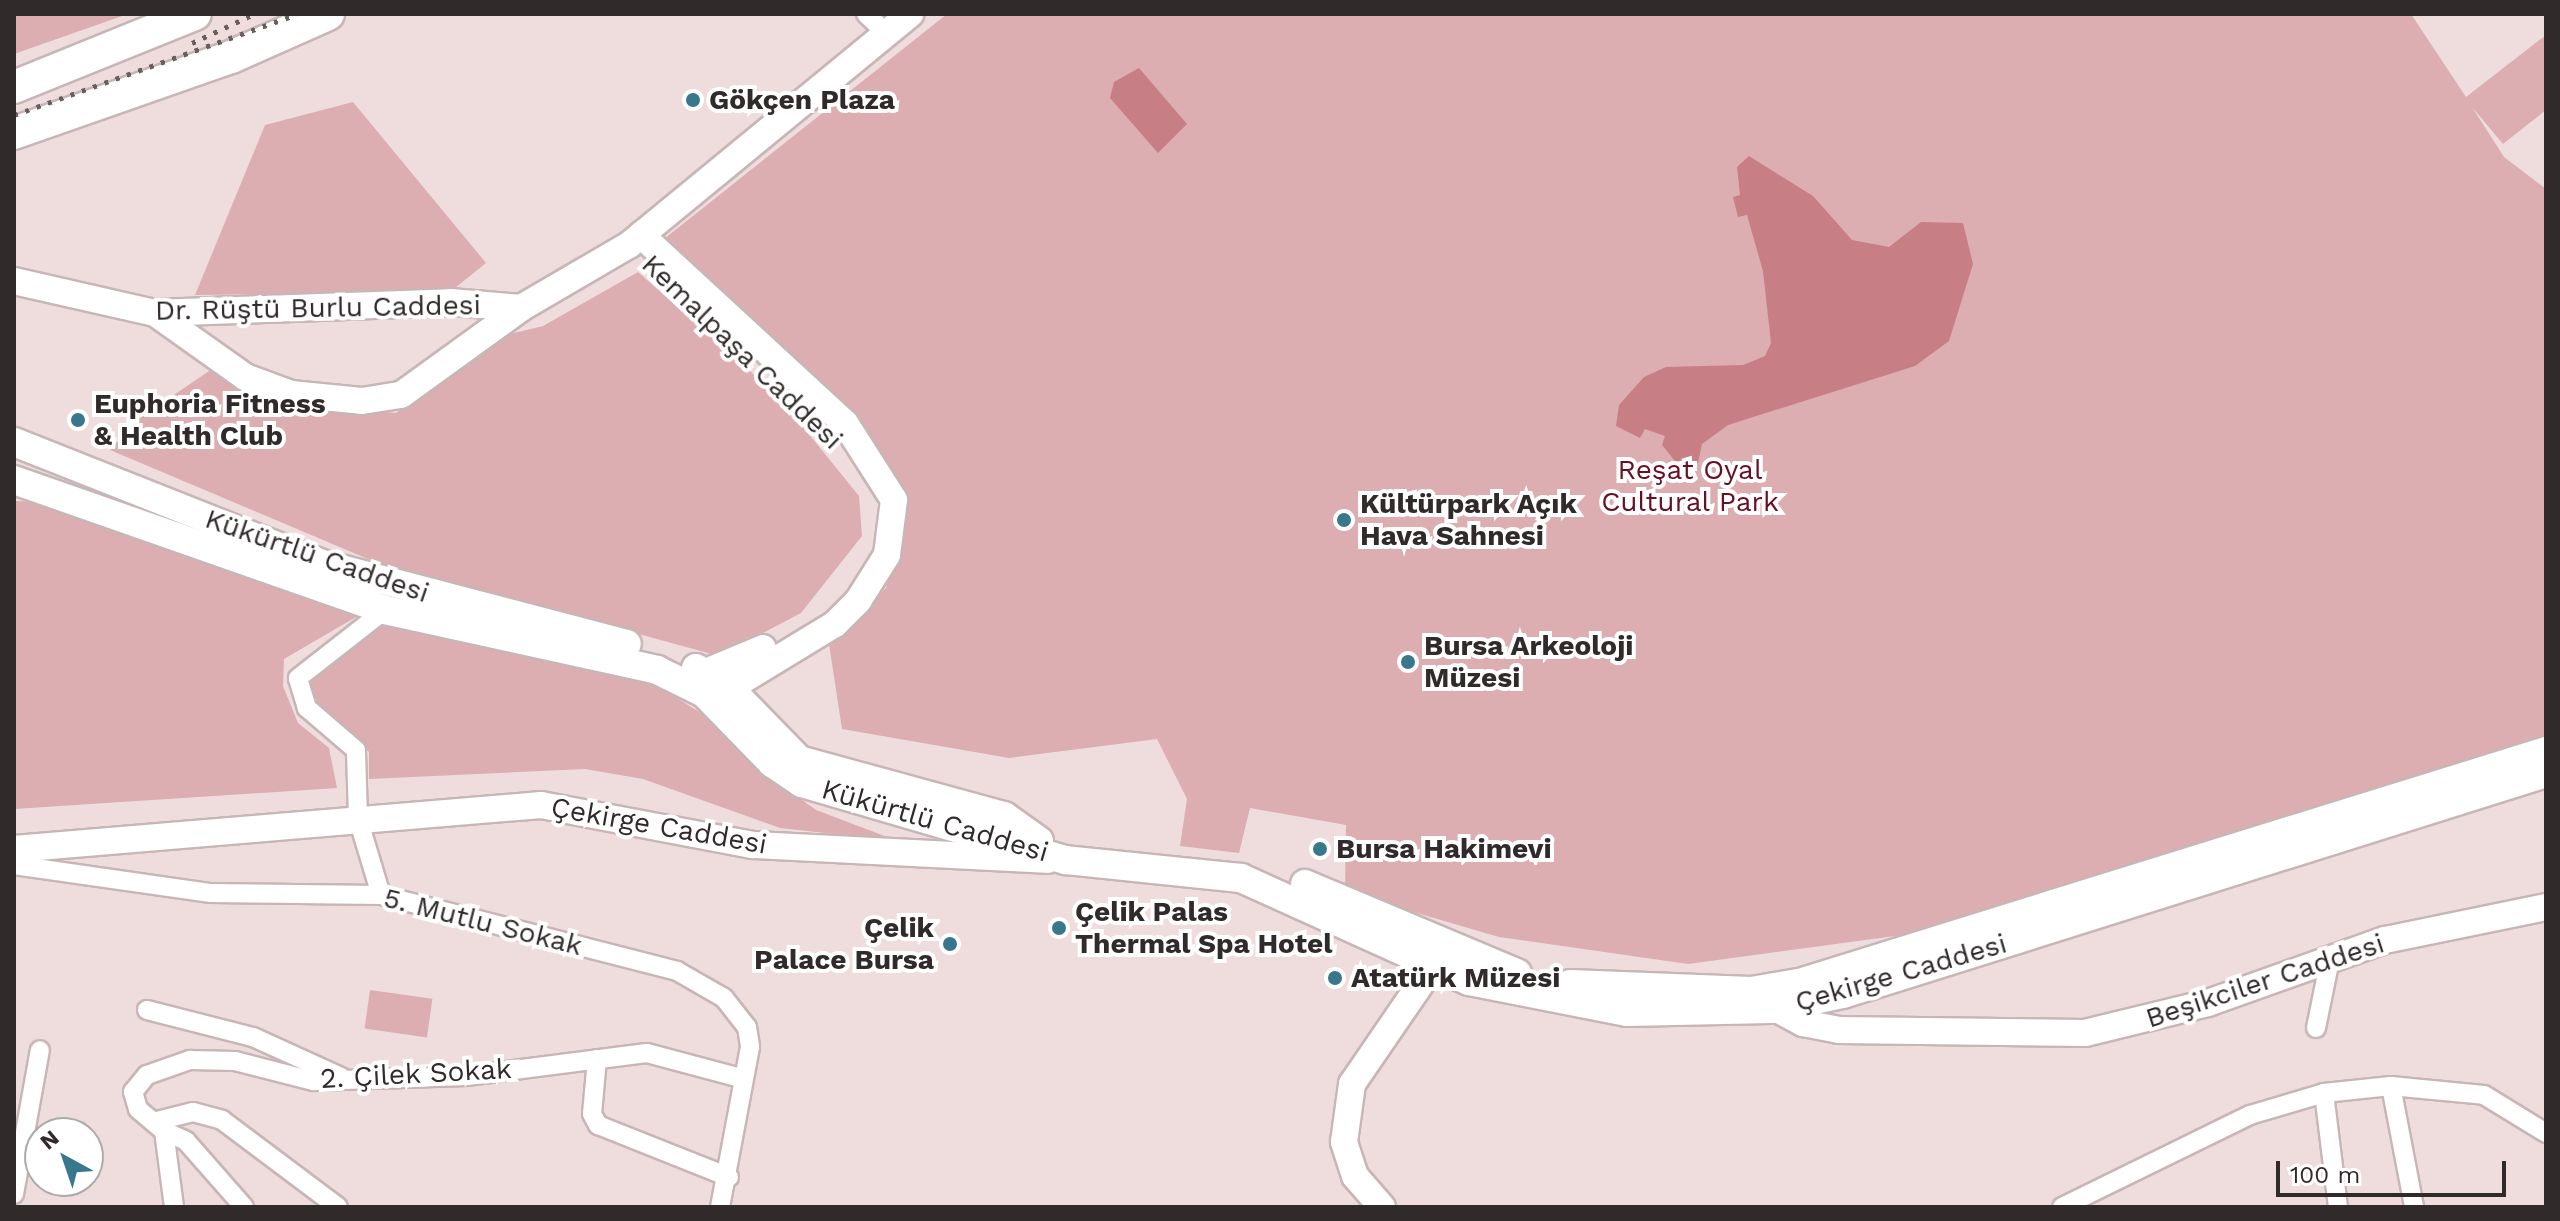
<!DOCTYPE html>
<meta charset="utf-8">
<style>
body{margin:0}
#map{position:relative;width:2560px;height:1221px;overflow:hidden;background:#efddde;font-family:"Work Sans",sans-serif}
div>[style]{position:absolute}
.green>*{inset:0;background:#dcadb1;transform-origin:0 0}
.water>*{inset:0;background:#c87e85}
.roads{filter:drop-shadow(2px 0 #c8b6b7) drop-shadow(-2px 0 #c8b6b7) drop-shadow(0 2px #c8b6b7) drop-shadow(0 -2px #c8b6b7)}
.street>*{height:18px;margin:-9px;padding:0 9px;transform-origin:9px;border-radius:9px;background:#fff}
.secondary>*{height:26px;margin:-13px;padding:0 13px;transform-origin:13px;border-radius:13px;background:#fff}
.primary>*{height:28px;margin:-14px;padding:0 14px;transform-origin:14px;border-radius:14px;background:#fff}
.highway>*{height:32px;margin:-16px;padding:0 16px;transform-origin:16px;border-radius:16px;background:#fff}
.rail>*{height:5px;margin-top:-2.5px;transform-origin:0;background:repeating-linear-gradient(90deg,#685e5e 0 4px,transparent 0 12px)}
.dots>*{width:22px;height:22px;translate:-50% -50%;box-sizing:border-box;border:4px solid #fff;border-radius:50%}
span{translate:-50% -50%;white-space:nowrap;text-align:center;line-height:1.15;-webkit-text-stroke:8px #fff;paint-order:stroke}
.poi-label{font-size:28px;color:#312a2a;font-weight:700}
.left{translate:0 -50%;text-align:left}
.right{translate:-100% -50%;text-align:right}
.street-label{font-size:28px;color:#312a2a}
.park-label{font-size:28px;color:#680e25}
.frame{position:absolute;inset:0;border:16px solid #312a2a;pointer-events:none}
.north{position:absolute;left:24px;top:1117px;width:80px;height:80px;box-sizing:border-box;background:#fff;border:2px solid #adaaaa;border-radius:50%;rotate:320deg;font-size:22px;font-weight:700;line-height:32px;text-align:center;color:#312a2a}
.north::after{content:'';display:block;margin:auto;width:28px;height:36px;background:#39778d;clip-path:polygon(50% 0,100% 100%,50% 72%,0 100%)}
.scale{position:absolute;left:2276px;top:1161px;width:230px;height:36px;box-sizing:border-box;border:4px solid #312a2a;border-top:0;padding-left:10px;font-size:24px;line-height:28px;white-space:nowrap;color:#312a2a;-webkit-text-stroke:6px #fff;paint-order:stroke}
</style>
<div id="map">
<div class="green">
<div style="clip-path:polygon(14px 14px,128px 14px,14px 54px)"></div>
<div style="clip-path:polygon(947px 14px,2411px 14px,2466px 97px,2546px 35px,2546px 110px,2503px 144px,2472px 107px,2504px 157px,2546px 189px,2546px 735px,1910px 934px,1688px 964px,1499px 937px,1345px 892px,1346px 825px,1250px 808px,1239px 853px,1180px 846px,1187px 799px,1157px 739px,1009px 758px,842px 729px,829px 644px,886px 588px,908px 513px,887px 466px,664px 239px)"></div>
<div style="clip-path:polygon(353px 102px,486px 263px,450px 292px,195px 295px,265px 125px)"></div>
<div style="clip-path:polygon(638px 272px,778px 396px,859px 496px,862px 536px,801px 613px,719px 656px,375px 562px,110px 450px,137px 420px,212px 369px,327px 407px,396px 413px,502px 336px,543px 326px)"></div>
<div style="clip-path:polygon(14px 501px,50px 502px,356px 617px,284px 659px,283px 686px,298px 723px,329px 748px,337px 788px,14px 809px)"></div>
<div style="clip-path:polygon(385px 620px,659px 687px,709px 718px,757px 767px,816px 810px,898px 841px,780px 828px,643px 779px,585px 769px,369px 779px,369px 752px,320px 710px,308px 678px)"></div>
<div style="left:370px;top:990px;width:63px;height:39px;rotate:8deg"></div>
</div>
<div class="water">
<div style="clip-path:polygon(1139px 68px,1187px 124px,1158px 153px,1110px 98px,1114px 82px)"></div>
<div style="clip-path:polygon(1749px 156px,1813px 196px,1852px 240px,1889px 247px,1921px 222px,1963px 223px,1973px 264px,1949px 341px,1915px 366px,1728px 425px,1702px 444px,1698px 463px,1675px 461px,1662px 445px,1665px 436px,1645px 429px,1640px 438px,1616px 426px,1619px 405px,1644px 377px,1666px 367px,1743px 365px,1765px 356px,1771px 343px,1763px 271px,1747px 215px,1738px 217px,1733px 197px,1740px 195px,1737px 167px)"></div>
</div>
<div class="roads">
<div class="street">
<div style="left:866px;top:14px;width:26px;rotate:43deg"></div>
<div style="left:14px;top:865px;width:199px;rotate:8.1deg"></div>
<div style="left:211px;top:893px;width:170px;rotate:0.7deg"></div>
<div style="left:381px;top:895px;width:306px;rotate:14.4deg"></div>
<div style="left:677px;top:971px;width:54px;rotate:29.9deg"></div>
<div style="left:724px;top:998px;width:37px;rotate:52deg"></div>
<div style="left:747px;top:1027px;width:20px;rotate:81deg"></div>
<div style="left:750px;top:1047px;width:163px;rotate:100.6deg"></div>
<div style="left:381px;top:895px;width:79px;rotate:-106.8deg"></div>
<div style="left:358px;top:819px;width:69px;rotate:-91.7deg"></div>
<div style="left:356px;top:750px;width:65px;rotate:-139.4deg"></div>
<div style="left:307px;top:708px;width:31px;rotate:-107deg"></div>
<div style="left:298px;top:678px;width:110px;rotate:-38deg"></div>
<div style="left:147px;top:1010px;width:109px;rotate:14.3deg"></div>
<div style="left:253px;top:1037px;width:97px;rotate:24.4deg"></div>
<div style="left:2316px;top:1028px;width:70px;rotate:-78.5deg"></div>
<div style="left:597px;top:1059px;width:55px;rotate:95.2deg"></div>
<div style="left:592px;top:1114px;width:13px;rotate:61deg"></div>
<div style="left:598px;top:1125px;width:141px;rotate:21.7deg"></div>
<div style="left:2391px;top:1086px;width:123px;rotate:79.2deg"></div>
<div style="left:2324px;top:1093px;width:115px;rotate:83deg"></div>
<div style="left:157px;top:1121px;width:37px;rotate:-14deg"></div>
<div style="left:193px;top:1112px;width:30px;rotate:15deg"></div>
<div style="left:222px;top:1120px;width:145px;rotate:36.9deg"></div>
<div style="left:164px;top:1131px;width:24px;rotate:24deg"></div>
<div style="left:186px;top:1141px;width:88px;rotate:48.7deg"></div>
<div style="left:14px;top:1194px;width:146px;rotate:-79.8deg"></div>
<div style="left:174px;top:1207px;width:77px;rotate:-97.5deg"></div>
<div style="left:164px;top:1131px;width:34px;rotate:-140deg"></div>
<div style="left:138px;top:1109px;width:18px;rotate:-106deg"></div>
<div style="left:133px;top:1092px;width:22px;rotate:-51deg"></div>
<div style="left:147px;top:1075px;width:46px;rotate:-19.2deg"></div>
<div style="left:190px;top:1060px;width:45px;rotate:1.3deg"></div>
<div style="left:235px;top:1061px;width:81px;rotate:14.4deg"></div>
<div style="left:313px;top:1081px;width:154px;rotate:-1.9deg"></div>
<div style="left:467px;top:1076px;width:181px;rotate:-7.3deg"></div>
<div style="left:647px;top:1053px;width:97px;rotate:14.9deg"></div>
<div style="left:2062px;top:1207px;width:209px;rotate:-26.1deg"></div>
<div style="left:2250px;top:1115px;width:77px;rotate:-16.6deg"></div>
<div style="left:2324px;top:1093px;width:67px;rotate:-6deg"></div>
<div style="left:2391px;top:1086px;width:93px;rotate:5.5deg"></div>
<div style="left:2484px;top:1095px;width:73px;rotate:31.5deg"></div>
</div>
<div class="secondary">
<div style="left:641px;top:235px;width:277px;rotate:42.7deg"></div>
<div style="left:845px;top:423px;width:91px;rotate:57.5deg"></div>
<div style="left:894px;top:500px;width:55px;rotate:97.3deg"></div>
<div style="left:887px;top:555px;width:54px;rotate:122.2deg"></div>
<div style="left:858px;top:601px;width:33px;rotate:135deg"></div>
<div style="left:835px;top:624px;width:108px;rotate:148.7deg"></div>
<div style="left:743px;top:680px;width:16px;rotate:135deg"></div>
<div style="left:732px;top:691px;width:20px;rotate:96deg"></div>
<div style="left:14px;top:281px;width:145px;rotate:12.8deg"></div>
<div style="left:155px;top:313px;width:296px;rotate:-2.1deg"></div>
<div style="left:451px;top:302px;width:70px;rotate:4.9deg"></div>
<div style="left:521px;top:308px;width:125px;rotate:-30.3deg"></div>
<div style="left:629px;top:245px;width:364px;rotate:-39.4deg"></div>
<div style="left:155px;top:313px;width:110px;rotate:35.4deg"></div>
<div style="left:245px;top:377px;width:49px;rotate:20.3deg"></div>
<div style="left:291px;top:394px;width:71px;rotate:5.6deg"></div>
<div style="left:362px;top:401px;width:39px;rotate:-9deg"></div>
<div style="left:401px;top:395px;width:148px;rotate:-35.9deg"></div>
<div style="left:689px;top:679px;width:80px;rotate:-22.7deg"></div>
<div style="left:14px;top:849px;width:529px;rotate:-4.77deg"></div>
<div style="left:541px;top:805px;width:216px;rotate:10.7deg"></div>
<div style="left:753px;top:845px;width:295px;rotate:2.9deg"></div>
<div style="left:1762px;top:1001px;width:47px;rotate:28.2deg"></div>
<div style="left:1803px;top:1023px;width:37px;rotate:11deg"></div>
<div style="left:1839px;top:1030px;width:246px;rotate:0.7deg"></div>
<div style="left:2085px;top:1033px;width:127px;rotate:-13.7deg"></div>
<div style="left:2208px;top:1003px;width:188px;rotate:-19.6deg"></div>
<div style="left:2385px;top:940px;width:164px;rotate:-11.6deg"></div>
<div style="left:1382px;top:1207px;width:41px;rotate:-131.1deg"></div>
<div style="left:1355px;top:1176px;width:36px;rotate:-108deg"></div>
<div style="left:1344px;top:1142px;width:59px;rotate:-82.1deg"></div>
<div style="left:1352px;top:1084px;width:142px;rotate:-55.6deg"></div>
</div>
<div class="primary">
<div style="left:14px;top:442px;width:331px;rotate:21.6deg"></div>
<div style="left:322px;top:564px;width:315px;rotate:14.7deg"></div>
<div style="left:14px;top:480px;width:393px;rotate:19.3deg"></div>
<div style="left:385px;top:610px;width:279px;rotate:12.4deg"></div>
<div style="left:657px;top:670px;width:52px;rotate:26.1deg"></div>
<div style="left:704px;top:693px;width:98px;rotate:45.8deg"></div>
<div style="left:772px;top:763px;width:36px;rotate:34deg"></div>
<div style="left:802px;top:783px;width:275px;rotate:16.3deg"></div>
<div style="left:1066px;top:860px;width:176px;rotate:5.9deg"></div>
<div style="left:1241px;top:878px;width:250px;rotate:24.3deg"></div>
<div style="left:1469px;top:981px;width:161px;rotate:11.1deg"></div>
<div style="left:1627px;top:1012px;width:144px;rotate:-1.2deg"></div>
<div style="left:1771px;top:1009px;width:74px;rotate:-11.8deg"></div>
<div style="left:1843px;top:994px;width:737px;rotate:-17.45deg"></div>
<div style="left:696px;top:668px;width:43px;rotate:32.6deg"></div>
<div style="left:732px;top:691px;width:96px;rotate:45.8deg"></div>
<div style="left:799px;top:760px;width:213px;rotate:15.3deg"></div>
<div style="left:1004px;top:816px;width:43px;rotate:35.5deg"></div>
<div style="left:1305px;top:884px;width:230px;rotate:22.8deg"></div>
<div style="left:1570px;top:984px;width:181px;rotate:2.2deg"></div>
<div style="left:1751px;top:991px;width:49px;rotate:-9.5deg"></div>
<div style="left:1799px;top:983px;width:782px;rotate:-17.25deg"></div>
</div>
<div class="highway">
<div style="left:14px;top:87px;width:195px;rotate:-22deg"></div>
<div style="left:14px;top:133px;width:230px;rotate:-19.3deg"></div>
<div style="left:231px;top:57px;width:106px;rotate:-23.9deg"></div>
</div>
</div>
<div class="rail">
<div style="left:192px;top:43px;width:68px;rotate:-25.1deg"></div>
<div style="left:14px;top:115px;width:300px;rotate:-19.6deg"></div>
</div>
<div class="dots">
<div style="left:693px;top:100px;background:#39778d"></div>
<div style="left:78px;top:420px;background:#39778d"></div>
<div style="left:1344px;top:520px;background:#39778d"></div>
<div style="left:1408px;top:662px;background:#39778d"></div>
<div style="left:1320px;top:849px;background:#39778d"></div>
<div style="left:1059px;top:928px;background:#39778d"></div>
<div style="left:950px;top:944px;background:#39778d"></div>
<div style="left:1335px;top:978px;background:#39778d"></div>
</div>
<div class="poi-label">
<span class="left" style="left:709px;top:100px">Gökçen Plaza</span>
<span class="left" style="left:94px;top:420px">Euphoria Fitness<br>&amp; Health Club</span>
<span class="left" style="left:1360px;top:520px">Kültürpark Açık<br>Hava Sahnesi</span>
<span class="left" style="left:1424px;top:662px">Bursa Arkeoloji<br>Müzesi</span>
<span class="left" style="left:1336px;top:849px">Bursa Hakimevi</span>
<span class="left" style="left:1075px;top:928px">Çelik Palas<br>Thermal Spa Hotel</span>
<span class="right" style="left:934px;top:944px">Çelik<br>Palace Bursa</span>
<span class="left" style="left:1351px;top:978px">Atatürk Müzesi</span>
</div>
<div class="street-label">
<span style="left:318px;top:308px;rotate:-1deg">Dr. Rüştü Burlu Caddesi</span>
<span style="left:742px;top:352px;rotate:44deg">Kemalpaşa Caddesi</span>
<span style="left:317px;top:556px;rotate:19deg">Kükürtlü Caddesi</span>
<span style="left:935px;top:821px;rotate:16deg">Kükürtlü Caddesi</span>
<span style="left:659px;top:826px;rotate:10deg">Çekirge Caddesi</span>
<span style="left:483px;top:922px;rotate:14deg">5. Mutlu Sokak</span>
<span style="left:1901px;top:973px;rotate:-16deg">Çekirge Caddesi</span>
<span style="left:2265px;top:981px;rotate:-18deg">Beşikciler Caddesi</span>
<span style="left:416px;top:1074px;rotate:-3deg">2. Çilek Sokak</span>
</div>
<div class="park-label">
<span style="left:1690px;top:486px">Reşat Oyal<br>Cultural Park</span>
</div>
<div class="frame"></div>
<div class="north">N</div>
<div class="scale">100 m</div>
</div>
